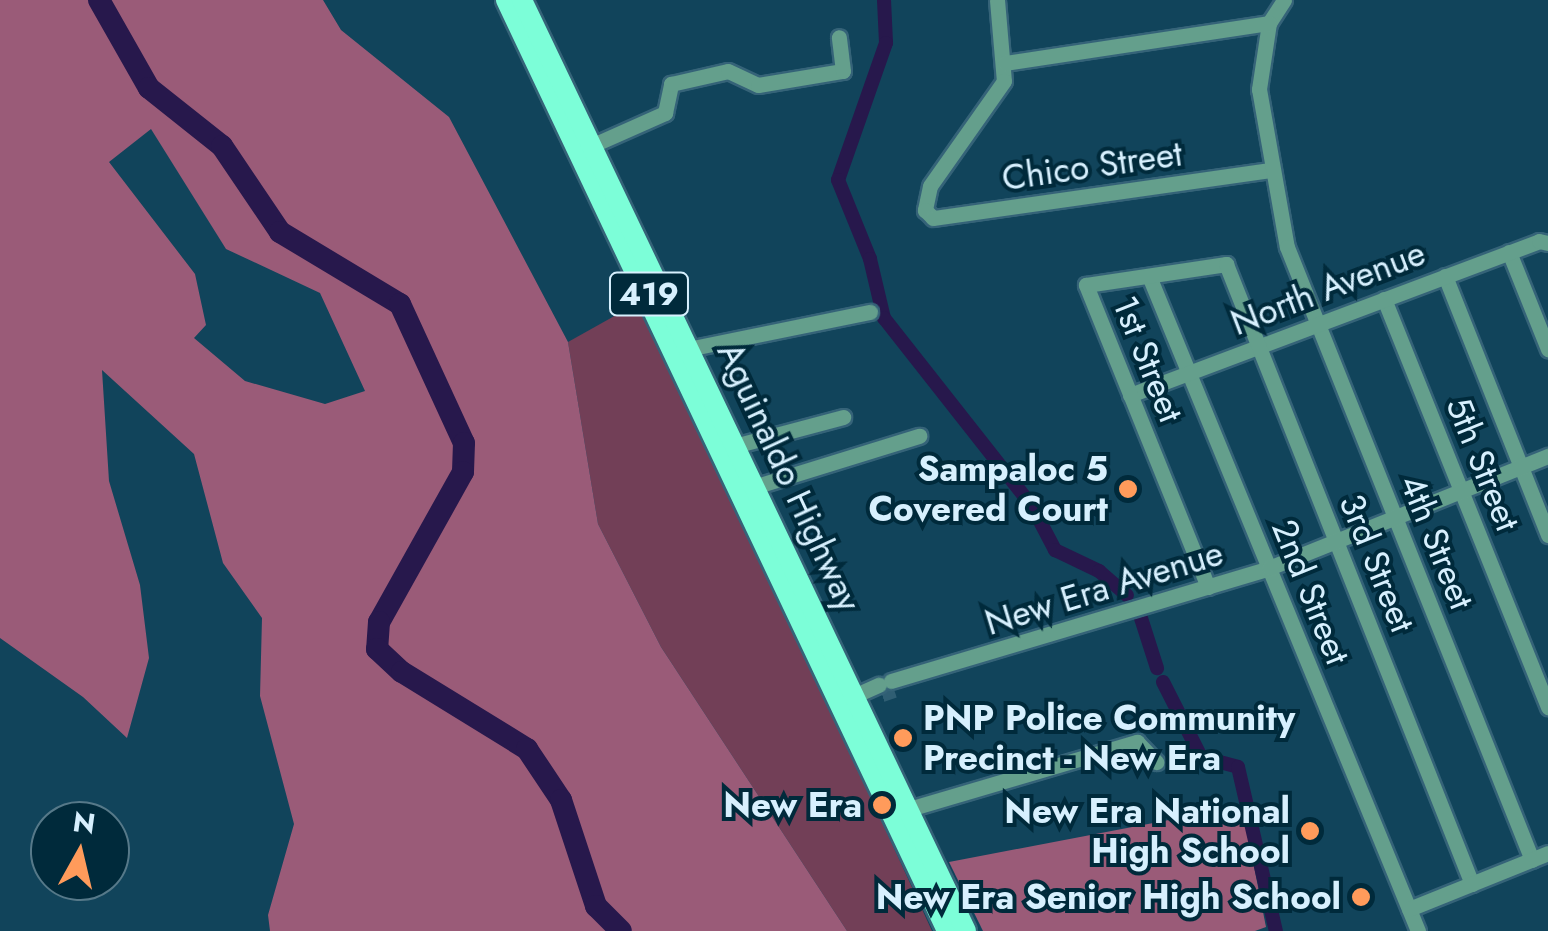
<!DOCTYPE html>
<style>
body{margin:0}
#map{position:relative;width:1548px;height:931px;overflow:hidden;background:#11445b;font-family:Jost,sans-serif}
div>[style]{position:absolute}
.green>*{inset:0;background:#723f57}
.forest>*{inset:0;background:#9a5b78}
.canal>*{height:14px;margin:-7px;padding:0 7px;transform-origin:7px;border-radius:7px;background:#27184c}
.river>*{height:22px;margin:-11px;padding:0 11px;transform-origin:11px;border-radius:11px;background:#27184c}
.minor-tunnel>*{height:15px;margin-top:-7.5px;transform-origin:0;background:repeating-linear-gradient(90deg,#2f5e73 0 15px,transparent 0 23px)}
.roads{filter:drop-shadow(2px 0 #356378) drop-shadow(-2px 0 #356378) drop-shadow(0 2px #356378) drop-shadow(0 -2px #356378)}
.minor>*{height:15px;margin:-7.5px;padding:0 7.5px;transform-origin:7.5px;border-radius:7.5px;background:#649f8c}
.major>*{height:20px;margin:-10px;padding:0 10px;transform-origin:10px;border-radius:10px;background:#7cfed8}
.dots>*{width:28px;height:28px;translate:-50% -50%;box-sizing:border-box;border:5px solid #002a3b;border-radius:50%}
span{translate:-50% -50%;white-space:nowrap;text-align:center;line-height:1.15;-webkit-text-stroke:8px #002a3b;paint-order:stroke}
.shield-label span{padding:2px 8px;background:#002a3b;border:2px solid;border-radius:8px;-webkit-text-stroke-width:0}
.shield-label{font-size:32px;color:#d7f0fe;font-weight:700}
.street-label{font-size:35px;color:#d7f0fe}
.poi-label{font-size:35px;color:#d7f0fe;font-weight:700}
.right{translate:-100% -50%;text-align:right}
.left{translate:0 -50%;text-align:left}
.north{position:absolute;left:30px;top:801px;width:100px;height:100px;box-sizing:border-box;background:#002a3b;border:2px solid #567989;border-radius:50%;rotate:8deg;font-size:28px;font-weight:700;line-height:40px;text-align:center;color:#d7f0fe}
.north::after{content:'';display:block;margin:auto;width:35px;height:45px;background:#ff9b5b;clip-path:polygon(50% 0,100% 100%,50% 72%,0 100%)}
</style>
<div id="map">
<div class="green">
<div style="clip-path:polygon(643px 300px,932px 931px,847px 931px,661px 647px,598px 524px,568px 342px)"></div>
</div>
<div class="forest">
<div style="clip-path:polygon(evenodd,0 0,323px 0,341px 30px,449px 117px,568px 342px,598px 524px,661px 647px,847px 931px,270px 931px,268px 915px,294px 824px,260px 696px,262px 618px,223px 563px,194px 454px,102px 370px,109px 481px,140px 585px,149px 658px,127px 738px,83px 697px,0 638px,0 0,151px 129px,226px 249px,320px 293px,365px 391px,325px 404px,245px 381px,194px 338px,206px 325px,195px 274px,109px 162px,151px 129px)"></div>
<div style="clip-path:polygon(1242px 806px,1266px 927px,1255px 931px,983px 931px,949px 862px)"></div>
</div>
<div class="canal">
<div style="left:884px;top:0;width:43px;rotate:87.3deg"></div>
<div style="left:886px;top:43px;width:145px;rotate:109.3deg"></div>
<div style="left:838px;top:180px;width:85px;rotate:67.9deg"></div>
<div style="left:870px;top:259px;width:61px;rotate:76.7deg"></div>
<div style="left:884px;top:318px;width:239px;rotate:51.8deg"></div>
<div style="left:1032px;top:506px;width:50px;rotate:62.4deg"></div>
<div style="left:1055px;top:550px;width:49px;rotate:25.5deg"></div>
<div style="left:1099px;top:571px;width:37px;rotate:41deg"></div>
<div style="left:1140px;top:615px;width:56px;rotate:72.2deg"></div>
<div style="left:1163px;top:682px;width:84px;rotate:63.1deg"></div>
<div style="left:1201px;top:757px;width:38px;rotate:15deg"></div>
<div style="left:1238px;top:767px;width:168px;rotate:77deg"></div>
</div>
<div class="river">
<div style="left:99px;top:0;width:101px;rotate:60.4deg"></div>
<div style="left:149px;top:88px;width:93px;rotate:38.5deg"></div>
<div style="left:222px;top:146px;width:104px;rotate:56deg"></div>
<div style="left:280px;top:232px;width:140px;rotate:31deg"></div>
<div style="left:400px;top:304px;width:153px;rotate:65.3deg"></div>
<div style="left:464px;top:443px;width:29px;rotate:92deg"></div>
<div style="left:463px;top:472px;width:172px;rotate:119.2deg"></div>
<div style="left:379px;top:622px;width:27px;rotate:94deg"></div>
<div style="left:377px;top:649px;width:34px;rotate:43deg"></div>
<div style="left:402px;top:672px;width:147px;rotate:31.6deg"></div>
<div style="left:527px;top:749px;width:61px;rotate:56.3deg"></div>
<div style="left:561px;top:800px;width:112px;rotate:71.7deg"></div>
<div style="left:596px;top:906px;width:35px;rotate:45deg"></div>
</div>
<div class="minor-tunnel">
<div style="left:882px;top:694px;width:13px;rotate:-18deg"></div>
</div>
<div class="roads">
<div class="minor">
<div style="left:997px;top:0;width:81px;rotate:85.1deg"></div>
<div style="left:1004px;top:81px;width:128px;rotate:125.2deg"></div>
<div style="left:930px;top:186px;width:25px;rotate:102deg"></div>
<div style="left:925px;top:210px;width:11px;rotate:45deg"></div>
<div style="left:933px;top:218px;width:342px;rotate:-8.1deg"></div>
<div style="left:1284px;top:0;width:27px;rotate:123deg"></div>
<div style="left:1269px;top:23px;width:67px;rotate:98.6deg"></div>
<div style="left:1259px;top:89px;width:160px;rotate:80deg"></div>
<div style="left:1287px;top:247px;width:660px;rotate:68.21deg"></div>
<div style="left:1005px;top:63px;width:267px;rotate:-8.6deg"></div>
<div style="left:584px;top:149px;width:89px;rotate:-24deg"></div>
<div style="left:665px;top:113px;width:30px;rotate:-78deg"></div>
<div style="left:671px;top:84px;width:58px;rotate:-12.8deg"></div>
<div style="left:728px;top:71px;width:33px;rotate:25deg"></div>
<div style="left:758px;top:85px;width:86px;rotate:-9.4deg"></div>
<div style="left:843px;top:71px;width:34px;rotate:-97deg"></div>
<div style="left:1509px;top:252px;width:105px;rotate:68.1deg"></div>
<div style="left:1149px;top:276px;width:708px;rotate:67.67deg"></div>
<div style="left:1445px;top:276px;width:279px;rotate:68.3deg"></div>
<div style="left:1384px;top:299px;width:440px;rotate:68.1deg"></div>
<div style="left:678px;top:351px;width:196px;rotate:-11.5deg"></div>
<div style="left:1130px;top:395px;width:437px;rotate:-20.6deg"></div>
<div style="left:1539px;top:241px;width:9px;rotate:13deg"></div>
<div style="left:738px;top:445px;width:109px;rotate:-14.9deg"></div>
<div style="left:757px;top:486px;width:170px;rotate:-17.2deg"></div>
<div style="left:1208px;top:587px;width:326px;rotate:-112deg"></div>
<div style="left:1086px;top:285px;width:142px;rotate:-8.5deg"></div>
<div style="left:1226px;top:264px;width:667px;rotate:68.36deg"></div>
<div style="left:891px;top:681px;width:395px;rotate:-16.6deg"></div>
<div style="left:1269px;top:568px;width:301px;rotate:-21.9deg"></div>
<div style="left:847px;top:699px;width:35px;rotate:-24deg"></div>
<div style="left:909px;top:809px;width:238px;rotate:-16.4deg"></div>
<div style="left:1137px;top:742px;width:28px;rotate:46deg"></div>
<div style="left:1409px;top:909px;width:150px;rotate:-21.9deg"></div>
</div>
<div class="major">
<div style="left:506px;top:0;width:1030px;rotate:64.65deg"></div>
<div style="left:522px;top:0;width:1031px;rotate:64.5deg"></div>
</div>
</div>
<div class="dots">
<div style="left:1128px;top:489px;background:#ff9b5b"></div>
<div style="left:903px;top:738px;background:#ff9b5b"></div>
<div style="left:882px;top:805px;background:#ff9b5b"></div>
<div style="left:1310px;top:831px;background:#ff9b5b"></div>
<div style="left:1361px;top:897px;background:#ff9b5b"></div>
</div>
<div class="shield-label">
<span style="left:649px;top:294px">419</span>
</div>
<div class="street-label">
<span style="left:1092px;top:166px;rotate:-8deg">Chico Street</span>
<span style="left:1328px;top:288px;rotate:-21deg">North Avenue</span>
<span style="left:1148px;top:359px;rotate:68deg">1st Street</span>
<span style="left:1483px;top:464px;rotate:68deg">5th Street</span>
<span style="left:789px;top:477px;rotate:65deg">Aguinaldo Highway</span>
<span style="left:1437px;top:542px;rotate:68deg">4th Street</span>
<span style="left:1377px;top:563px;rotate:68deg">3rd Street</span>
<span style="left:1104px;top:588px;rotate:-17deg">New Era Avenue</span>
<span style="left:1311px;top:592px;rotate:68deg">2nd Street</span>
</div>
<div class="poi-label">
<span class="right" style="left:1108px;top:489px">Sampaloc 5<br>Covered Court</span>
<span class="left" style="left:923px;top:738px">PNP Police Community<br>Precinct - New Era</span>
<span class="right" style="left:862px;top:805px">New Era</span>
<span class="right" style="left:1290px;top:831px">New Era National<br>High School</span>
<span class="right" style="left:1341px;top:897px">New Era Senior High School</span>
</div>
<div class="north">N</div>
</div>
